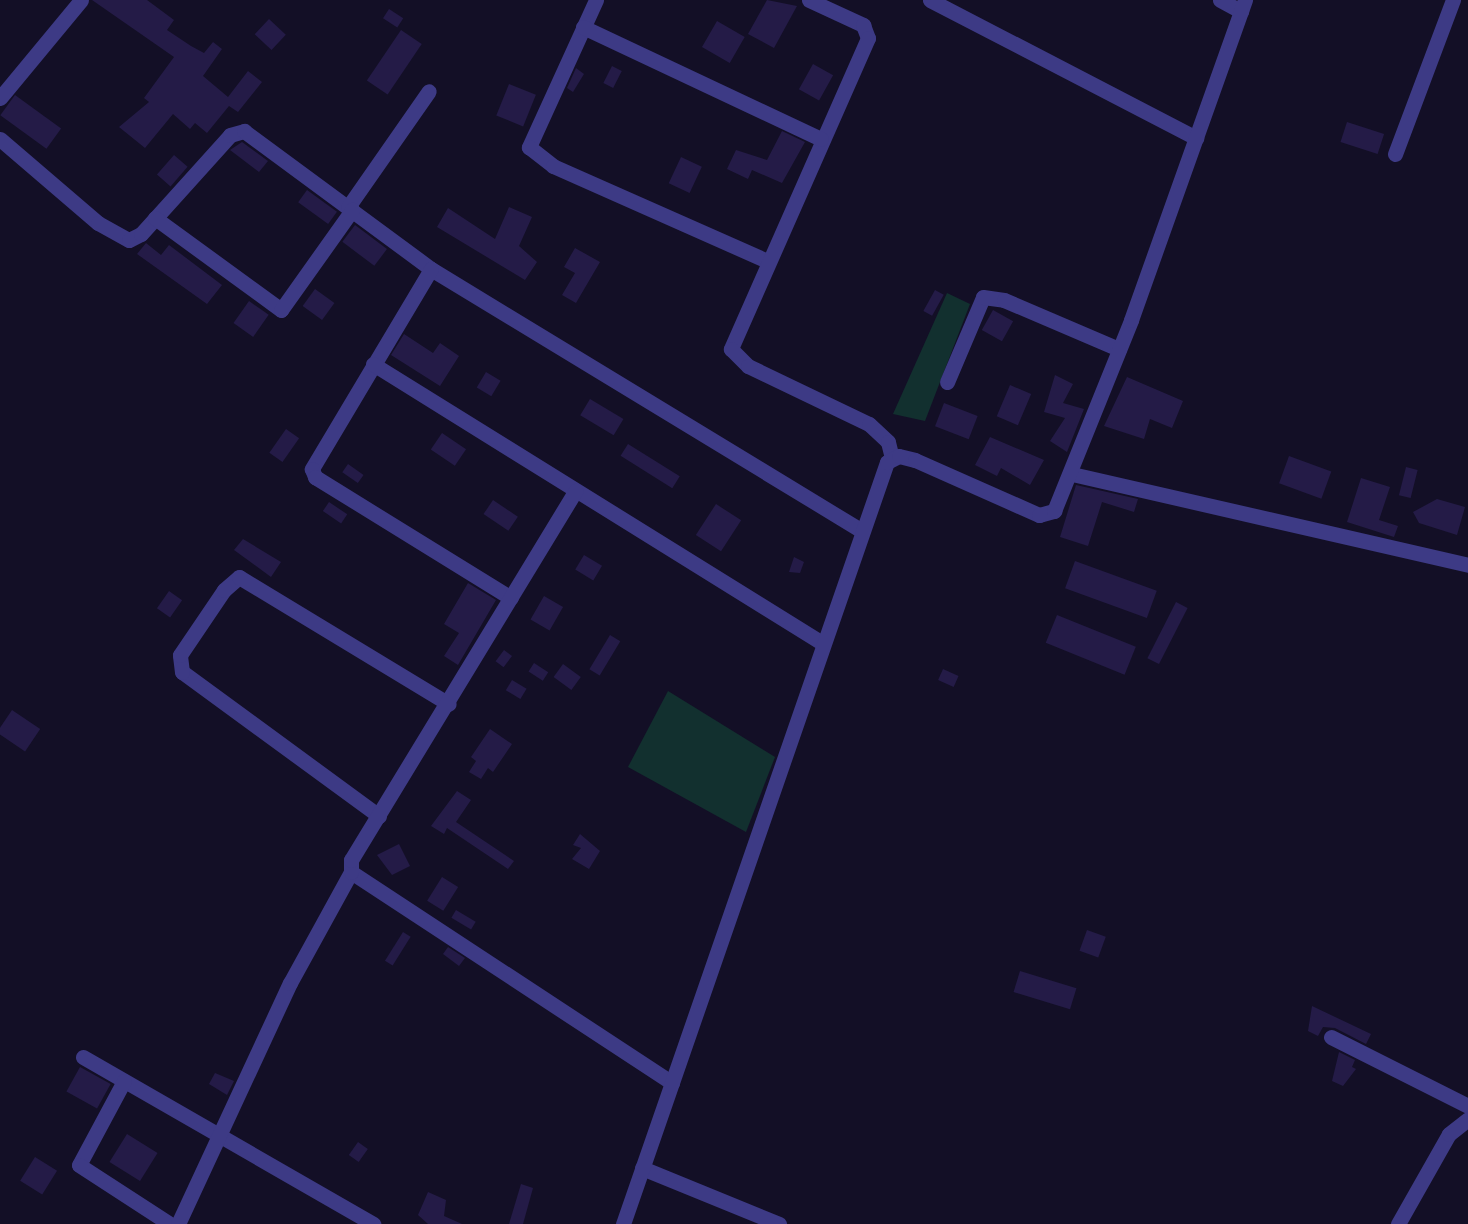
<!DOCTYPE html>
<style>
body{margin:0}
#map{position:relative;width:1468px;height:1224px;overflow:hidden;background:#130f26;font-family:Roboto,sans-serif}
div>[style]{position:absolute}
.green>*{inset:0;background:#12302f}
.building>*{inset:0;background:#241b47;transform-origin:0 0}
.minor>*{height:15px;margin:-7.5px;padding:0 7.5px;transform-origin:7.5px;border-radius:7.5px;background:#3d3a85}
span{translate:-50% -50%;white-space:nowrap;text-align:center;line-height:1.15;-webkit-text-stroke:5px #130f26;paint-order:stroke}
</style>
<div id="map">
<div class="green">
<div style="clip-path:polygon(947px 293px,970px 304px,925px 421px,893px 414px)"></div>
<div style="clip-path:polygon(668px 691px,775px 757px,746px 832px,628px 767px)"></div>
</div>
<div class="building">
<div style="clip-path:polygon(92px 0,147px 0,174px 20px,167px 30px,191px 46px,204px 53px,213px 42px,222px 49px,203px 76px,228px 97px,248px 71px,262px 82px,238px 112px,229px 106px,207px 133px,195px 123px,190px 129px,173px 114px,145px 148px,119px 127px,149px 102px,144px 98px,174px 57px)"></div>
<div style="clip-path:polygon(767px 0,797px 6px,774px 48px,748px 34px)"></div>
<div style="left:389px;top:9px;width:17px;height:11px;rotate:33deg"></div>
<div style="left:269px;top:19px;width:23px;height:21px;rotate:43deg"></div>
<div style="left:717px;top:21px;width:32px;height:30px;rotate:30deg"></div>
<div style="left:401px;top:30px;width:25px;height:61px;rotate:34deg"></div>
<div style="left:813px;top:64px;width:23px;height:29px;rotate:29deg"></div>
<div style="left:612px;top:66px;width:11px;height:19px;rotate:27deg"></div>
<div style="clip-path:polygon(576px 68px,584px 74px,573px 92px,567px 88px)"></div>
<div style="left:509px;top:84px;width:29px;height:34px;rotate:22deg"></div>
<div style="left:15px;top:95px;width:57px;height:25px;rotate:36deg"></div>
<div style="left:1347px;top:122px;width:39px;height:21px;rotate:18deg"></div>
<div style="clip-path:polygon(782px 131px,805px 142px,782px 183px,752px 170px,748px 179px,727px 169px,736px 150px,767px 160px)"></div>
<div style="clip-path:polygon(242px 142px,268px 161px,259px 172px,230px 150px)"></div>
<div style="left:174px;top:155px;width:18px;height:26px;rotate:41deg"></div>
<div style="left:681px;top:157px;width:23px;height:29px;rotate:25deg"></div>
<div style="left:307px;top:190px;width:37px;height:15px;rotate:36deg"></div>
<div style="clip-path:polygon(509px 207px,532px 217px,519px 246px,537px 262px,525px 280px,437px 227px,448px 208px,495px 239px)"></div>
<div style="left:355px;top:225px;width:40px;height:21px;rotate:37deg"></div>
<div style="clip-path:polygon(146px 243px,161px 255px,169px 245px,222px 285px,207px 304px,137px 254px)"></div>
<div style="clip-path:polygon(575px 248px,600px 262px,576px 303px,562px 295px,575px 273px,564px 267px)"></div>
<div style="left:315px;top:289px;width:24px;height:21px;rotate:36deg"></div>
<div style="left:935px;top:290px;width:10px;height:24px;rotate:29deg"></div>
<div style="left:249px;top:301px;width:24px;height:27px;rotate:35deg"></div>
<div style="left:993px;top:310px;width:23px;height:23px;rotate:29deg"></div>
<div style="clip-path:polygon(404px 334px,433px 353px,440px 343px,459px 356px,440px 386px,391px 355px)"></div>
<div style="left:486px;top:372px;width:17px;height:18px;rotate:31deg"></div>
<div style="clip-path:polygon(1055px 375px,1073px 384px,1063px 403px,1084px 409px,1067px 452px,1050px 441px,1065px 418px,1044px 412px)"></div>
<div style="clip-path:polygon(1127px 377px,1183px 401px,1172px 428px,1150px 419px,1144px 439px,1104px 426px)"></div>
<div style="left:1010px;top:385px;width:23px;height:34px;rotate:23deg"></div>
<div style="left:590px;top:399px;width:39px;height:19px;rotate:31deg"></div>
<div style="left:944px;top:403px;width:36px;height:25px;rotate:21deg"></div>
<div style="left:286px;top:429px;width:16px;height:29px;rotate:35deg"></div>
<div style="left:442px;top:433px;width:29px;height:20px;rotate:34deg"></div>
<div style="clip-path:polygon(990px 437px,1044px 460px,1030px 485px,1001px 468px,997px 476px,975px 465px)"></div>
<div style="left:628px;top:444px;width:61px;height:14px;rotate:32deg"></div>
<div style="left:1289px;top:456px;width:45px;height:29px;rotate:20deg"></div>
<div style="left:348px;top:464px;width:19px;height:10px;rotate:35deg"></div>
<div style="left:1406px;top:467px;width:12px;height:29px;rotate:14deg"></div>
<div style="clip-path:polygon(1361px 478px,1390px 487px,1379px 520px,1398px 526px,1394px 537px,1347px 522px)"></div>
<div style="clip-path:polygon(1076px 485px,1138px 499px,1134px 512px,1102px 502px,1088px 546px,1060px 537px)"></div>
<div style="clip-path:polygon(1437px 499px,1465px 507px,1457px 535px,1419px 523px,1413px 512px)"></div>
<div style="left:493px;top:500px;width:30px;height:17px;rotate:34deg"></div>
<div style="left:329px;top:502px;width:22px;height:11px;rotate:34deg"></div>
<div style="left:716px;top:504px;width:30px;height:37px;rotate:33deg"></div>
<div style="clip-path:polygon(243px 539px,281px 562px,271px 577px,234px 550px)"></div>
<div style="left:584px;top:555px;width:21px;height:17px;rotate:31deg"></div>
<div style="clip-path:polygon(794px 557px,804px 562px,800px 573px,789px 572px)"></div>
<div style="left:1075px;top:561px;width:87px;height:29px;rotate:20deg"></div>
<div style="clip-path:polygon(468px 583px,496px 600px,458px 665px,444px 656px,459px 633px,444px 624px)"></div>
<div style="left:169px;top:591px;width:16px;height:21px;rotate:35deg"></div>
<div style="left:544px;top:596px;width:22px;height:27px;rotate:30deg"></div>
<div style="left:1176px;top:602px;width:13px;height:63px;rotate:27deg"></div>
<div style="left:1057px;top:615px;width:85px;height:30px;rotate:22deg"></div>
<div style="left:610px;top:635px;width:12px;height:40px;rotate:31deg"></div>
<div style="left:504px;top:650px;width:10px;height:14px;rotate:37deg"></div>
<div style="left:534px;top:663px;width:17px;height:10px;rotate:33deg"></div>
<div style="left:563px;top:664px;width:22px;height:16px;rotate:36deg"></div>
<div style="left:943px;top:669px;width:17px;height:12px;rotate:24deg"></div>
<div style="left:512px;top:680px;width:17px;height:12px;rotate:31deg"></div>
<div style="left:12px;top:710px;width:34px;height:27px;rotate:34deg"></div>
<div style="clip-path:polygon(490px 729px,512px 744px,493px 772px,488px 768px,481px 779px,469px 772px,476px 761px,471px 757px)"></div>
<div style="clip-path:polygon(457px 791px,471px 800px,456px 822px,514px 861px,508px 869px,447px 828px,444px 834px,431px 826px)"></div>
<div style="clip-path:polygon(580px 834px,600px 851px,589px 869px,572px 859px,581px 848px,573px 845px)"></div>
<div style="clip-path:polygon(399px 844px,410px 866px,392px 875px,377px 855px)"></div>
<div style="left:442px;top:877px;width:19px;height:28px;rotate:32deg"></div>
<div style="left:456px;top:910px;width:23px;height:9px;rotate:31deg"></div>
<div style="left:1087px;top:930px;width:20px;height:22px;rotate:20deg"></div>
<div style="left:403px;top:932px;width:9px;height:34px;rotate:32deg"></div>
<div style="clip-path:polygon(448px 947px,465px 958px,459px 966px,443px 954px)"></div>
<div style="left:1020px;top:971px;width:59px;height:22px;rotate:17deg"></div>
<div style="clip-path:polygon(1312px 1006px,1371px 1034px,1366px 1044px,1335px 1028px,1323px 1027px,1318px 1036px,1308px 1031px)"></div>
<div style="clip-path:polygon(1339px 1052px,1355px 1060px,1352px 1067px,1356px 1069px,1343px 1086px,1332px 1081px)"></div>
<div style="left:80px;top:1067px;width:35px;height:28px;rotate:29deg"></div>
<div style="clip-path:polygon(215px 1073px,234px 1081px,227px 1095px,209px 1084px)"></div>
<div style="left:127px;top:1134px;width:36px;height:33px;rotate:32deg"></div>
<div style="left:358px;top:1142px;width:12px;height:16px;rotate:35deg"></div>
<div style="left:35px;top:1157px;width:26px;height:28px;rotate:32deg"></div>
<div style="clip-path:polygon(521px 1184px,533px 1188px,523px 1224px,509px 1224px)"></div>
<div style="clip-path:polygon(428px 1192px,446px 1200px,444px 1216px,462px 1224px,428px 1224px,418px 1215px)"></div>
</div>
<div class="minor">
<div style="left:596px;top:0;width:162px;rotate:114.5deg"></div>
<div style="left:529px;top:147px;width:31px;rotate:38deg"></div>
<div style="left:553px;top:166px;width:234px;rotate:23.9deg"></div>
<div style="left:809px;top:0;width:60px;rotate:24.8deg"></div>
<div style="left:863px;top:25px;width:14px;rotate:69deg"></div>
<div style="left:868px;top:38px;width:340px;rotate:113.8deg"></div>
<div style="left:731px;top:349px;width:24px;rotate:45deg"></div>
<div style="left:748px;top:366px;width:134px;rotate:25.6deg"></div>
<div style="left:869px;top:424px;width:26px;rotate:43deg"></div>
<div style="left:888px;top:442px;width:16px;rotate:76deg"></div>
<div style="left:930px;top:0;width:300px;rotate:27.4deg"></div>
<div style="left:1220px;top:0;width:24px;rotate:28deg"></div>
<div style="left:583px;top:27px;width:263px;rotate:25.2deg"></div>
<div style="left:0;top:98px;width:127px;rotate:-50.4deg"></div>
<div style="left:0;top:139px;width:129px;rotate:40.6deg"></div>
<div style="left:98px;top:223px;width:35px;rotate:29deg"></div>
<div style="left:129px;top:240px;width:13px;rotate:-27deg"></div>
<div style="left:141px;top:234px;width:133px;rotate:-48deg"></div>
<div style="left:230px;top:135px;width:15px;rotate:-16deg"></div>
<div style="left:244px;top:131px;width:232px;rotate:36.4deg"></div>
<div style="left:431px;top:269px;width:504px;rotate:31.29deg"></div>
<div style="left:1395px;top:154px;width:165px;rotate:-69.4deg"></div>
<div style="left:348px;top:207px;width:141px;rotate:-55.1deg"></div>
<div style="left:155px;top:218px;width:156px;rotate:36.1deg"></div>
<div style="left:281px;top:310px;width:123px;rotate:-54.6deg"></div>
<div style="left:431px;top:269px;width:233px;rotate:120.8deg"></div>
<div style="left:312px;top:469px;width:9px;rotate:69deg"></div>
<div style="left:315px;top:477px;width:230px;rotate:31.7deg"></div>
<div style="left:373px;top:364px;width:529px;rotate:31.86deg"></div>
<div style="left:947px;top:382px;width:92px;rotate:-67deg"></div>
<div style="left:983px;top:297px;width:21px;rotate:8deg"></div>
<div style="left:1004px;top:300px;width:125px;rotate:23.1deg"></div>
<div style="left:1072px;top:474px;width:406px;rotate:12.9deg"></div>
<div style="left:379px;top:816px;width:244px;rotate:-143.8deg"></div>
<div style="left:182px;top:672px;width:17px;rotate:-97deg"></div>
<div style="left:180px;top:655px;width:78px;rotate:-55.9deg"></div>
<div style="left:224px;top:590px;width:20px;rotate:-41deg"></div>
<div style="left:239px;top:577px;width:245px;rotate:31.2deg"></div>
<div style="left:351px;top:872px;width:384px;rotate:33.3deg"></div>
<div style="left:1331px;top:1037px;width:153px;rotate:26.7deg"></div>
<div style="left:83px;top:1057px;width:335px;rotate:29.9deg"></div>
<div style="left:124px;top:1081px;width:95px;rotate:118.2deg"></div>
<div style="left:79px;top:1165px;width:108px;rotate:33deg"></div>
<div style="left:642px;top:1168px;width:148px;rotate:22.2deg"></div>
<div style="left:178px;top:1224px;width:266px;rotate:-65.1deg"></div>
<div style="left:290px;top:983px;width:127px;rotate:-61.2deg"></div>
<div style="left:351px;top:872px;width:12px;rotate:-90deg"></div>
<div style="left:351px;top:860px;width:432px;rotate:-58.7deg"></div>
<div style="left:623px;top:1224px;width:806px;rotate:-70.89deg"></div>
<div style="left:887px;top:462px;width:13px;rotate:-27deg"></div>
<div style="left:899px;top:456px;width:16px;rotate:14deg"></div>
<div style="left:915px;top:460px;width:136px;rotate:23.9deg"></div>
<div style="left:1039px;top:515px;width:16px;rotate:-15deg"></div>
<div style="left:1054px;top:511px;width:206px;rotate:-68deg"></div>
<div style="left:1131px;top:320px;width:340px;rotate:-70.4deg"></div>
<div style="left:1398px;top:1224px;width:103px;rotate:-60.5deg"></div>
<div style="left:1449px;top:1134px;width:24px;rotate:-38deg"></div>
</div>
</div>
